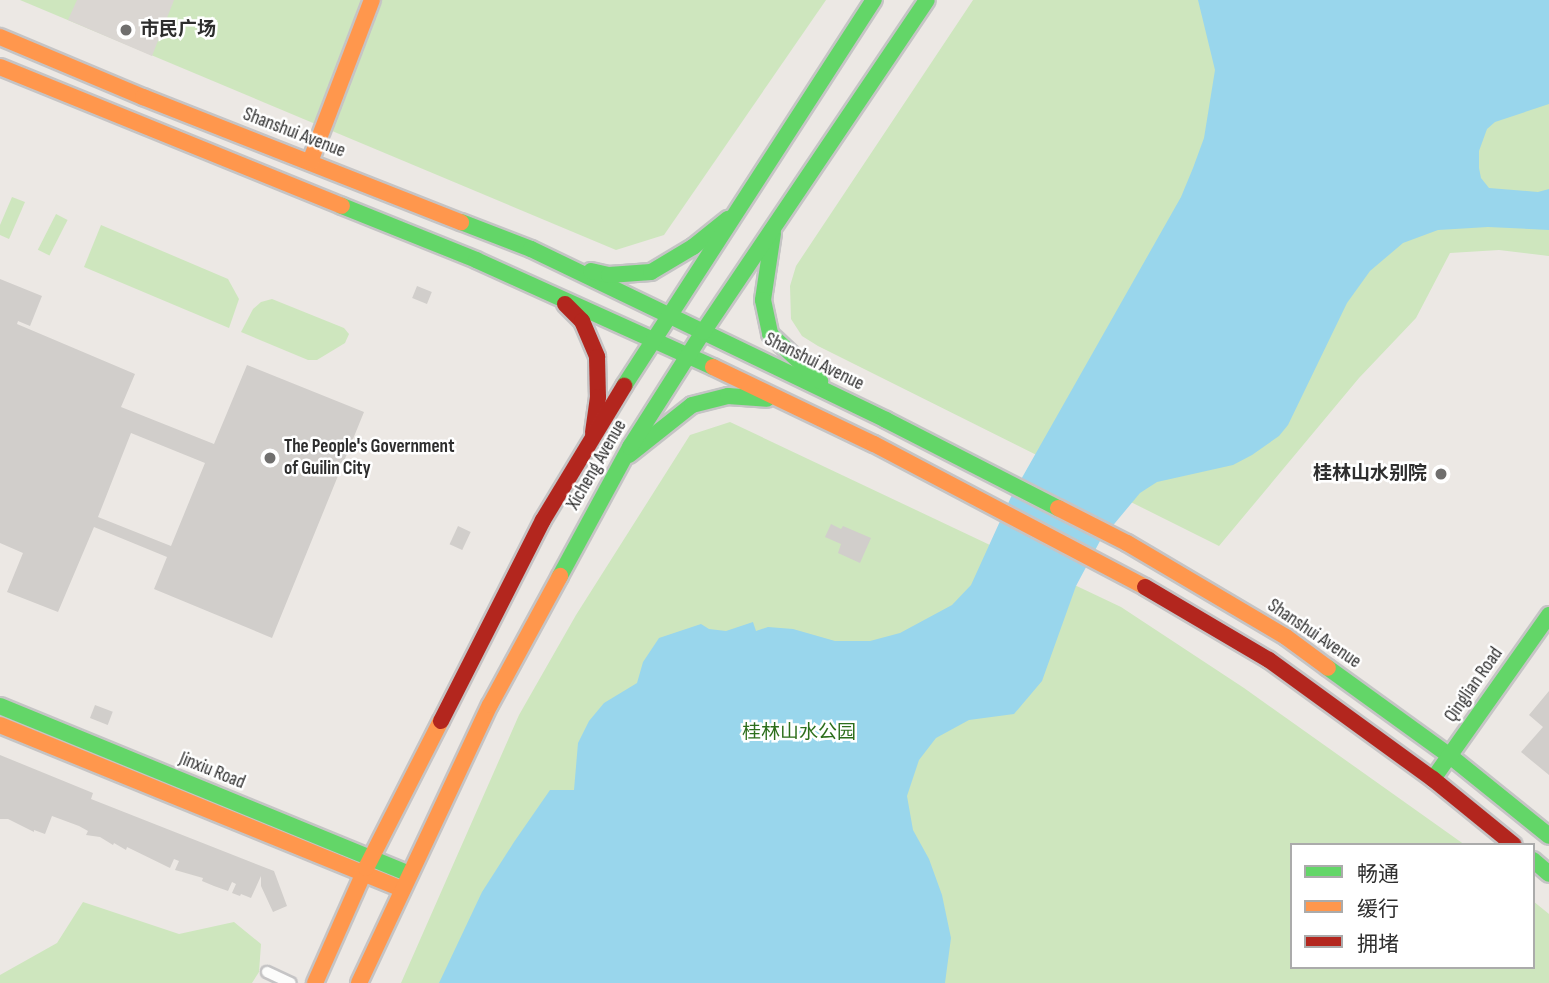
<!DOCTYPE html>
<meta charset="utf-8">
<style>
body{margin:0}
#map{position:relative;width:1549px;height:983px;overflow:hidden;background:#ece8e4;font-family:"Sofia Sans Condensed","Noto Sans SC",sans-serif}
div>[style]{position:absolute}
.green>*{inset:0;background:#cee6be;transform-origin:0 0}
.plaza>*{inset:0;background:#dad6d2}
.water>*{inset:0;background:#99d6ec}
.building>*{inset:0;background:#d1cecb;transform-origin:0 0}
.roads{filter:drop-shadow(2px 0 #c5c4c5) drop-shadow(-2px 0 #c5c4c5) drop-shadow(0 2px #c5c4c5) drop-shadow(0 -2px #c5c4c5)}
.street>*{height:10px;margin:-5px;padding:0 5px;transform-origin:5px;border-radius:5px;background:#fcfcfb}
.fast>*{height:16px;margin:-8px;padding:0 8px;transform-origin:8px;border-radius:8px;background:#63d668}
.slow>*{height:16px;margin:-8px;padding:0 8px;transform-origin:8px;border-radius:8px;background:#ff974d}
.jam>*{height:16px;margin:-8px;padding:0 8px;transform-origin:8px;border-radius:8px;background:#b3261e}
.dots>*{width:19px;height:19px;translate:-50% -50%;box-sizing:border-box;border:4px solid #fff;border-radius:50%}
span{translate:-50% -50%;white-space:nowrap;text-align:center;line-height:1.15;-webkit-text-stroke:5px #fff;paint-order:stroke}
.poi-label{font-size:19px;color:#2e2e2e;font-weight:700}
.left{translate:0 -50%;text-align:left}
.right{translate:-100% -50%;text-align:right}
.street-label{font-size:19px;color:#2e2e2e}
.park-label{font-size:19px;color:#2c6e1b}
.legend{position:absolute;left:1290px;top:843px;width:245px;height:126px;box-sizing:border-box;background:#fff;border:2px solid #ababab;margin:0;padding:9px 12px;list-style:none;font-size:21px;color:#2e2e2e}
.legend li{display:flex;align-items:center;gap:14px;height:35px}
.legend b{width:35px;border:2px solid #ababab}
</style>
<div id="map">
<div class="green">
<div style="clip-path:polygon(20px 0,826px 0,664px 235px,616px 250px)"></div>
<div style="clip-path:polygon(973px 0,1549px 0,1549px 256px,1499px 250px,1450px 253px,1416px 318px,1359px 378px,1219px 546px,818px 346px,802px 336px,791px 319px,790px 286px,796px 266px)"></div>
<div style="clip-path:polygon(12px 197px,25px 202px,9px 239px,0 235px,0 225px)"></div>
<div style="left:56px;top:214px;width:13px;height:40px;rotate:27deg"></div>
<div style="clip-path:polygon(101px 225px,228px 279px,239px 299px,229px 328px,84px 267px)"></div>
<div style="clip-path:polygon(272px 299px,344px 328px,349px 334px,345px 343px,317px 360px,308px 360px,241px 332px,253px 309px,261px 302px)"></div>
<div style="clip-path:polygon(730px 422px,1121px 607px,1244px 688px,1465px 845px,1292px 845px,1292px 967px,1533px 967px,1533px 901px,1549px 914px,1549px 983px,401px 983px,519px 715px,576px 615px,690px 435px)"></div>
<div style="clip-path:polygon(83px 902px,179px 934px,234px 922px,261px 944px,259px 972px,252px 983px,0 983px,0 975px,57px 943px)"></div>
</div>
<div class="plaza">
<div style="clip-path:polygon(77px 0,174px 0,152px 56px,68px 20px)"></div>
</div>
<div class="water">
<div style="clip-path:polygon(1198px 0,1549px 0,1549px 104px,1495px 122px,1487px 129px,1479px 151px,1479px 168px,1481px 178px,1489px 188px,1538px 192px,1549px 189px,1549px 230px,1488px 227px,1438px 230px,1403px 243px,1370px 271px,1347px 303px,1288px 425px,1279px 436px,1252px 455px,1233px 465px,1157px 482px,1140px 493px,1100px 541px,1076px 586px,1042px 681px,1014px 714px,969px 720px,936px 738px,919px 760px,907px 796px,913px 830px,929px 859px,942px 895px,951px 938px,945px 983px,439px 983px,482px 892px,514px 842px,550px 790px,574px 790px,578px 743px,589px 721px,604px 703px,637px 683px,643px 662px,659px 638px,701px 624px,709px 629px,726px 631px,753px 622px,756px 631px,768px 627px,793px 629px,835px 641px,870px 641px,900px 633px,952px 605px,971px 585px,1011px 497px,1181px 197px,1193px 168px,1204px 138px,1215px 70px)"></div>
</div>
<div class="building">
<div style="clip-path:polygon(evenodd,0 279px,42px 296px,30px 326px,18px 321px,17px 324px,135px 374px,121px 407px,214px 444px,247px 365px,364px 412px,272px 638px,154px 589px,167px 557px,94px 527px,58px 612px,7px 592px,23px 553px,0 543px,0 279px,131px 433px,205px 463px,171px 546px,98px 517px,131px 433px)"></div>
<div style="left:417px;top:286px;width:16px;height:13px;rotate:22deg"></div>
<div style="clip-path:polygon(831px 524px,841px 529px,843px 526px,871px 538px,860px 563px,838px 553px,841px 544px,825px 537px)"></div>
<div style="left:458px;top:526px;width:14px;height:20px;rotate:25deg"></div>
<div style="clip-path:polygon(1549px 691px,1549px 775px,1521px 752px,1543px 727px,1529px 715px)"></div>
<div style="left:95px;top:705px;width:19px;height:14px;rotate:21deg"></div>
<div style="clip-path:polygon(0 755px,93px 793px,91px 799px,274px 871px,287px 906px,273px 912px,261px 886px,261px 876px,251px 898px,241px 894px,240px 896px,232px 893px,236px 884px,232px 882px,228px 891px,214px 886px,202px 881px,203px 878px,175px 870px,179px 861px,174px 859px,170px 868px,127px 847px,126px 850px,114px 843px,113px 845px,100px 837px,86px 835px,88px 831px,79px 826px,52px 816px,45px 834px,34px 830px,34px 832px,8px 819px,0 819px)"></div>
</div>
<div class="roads">
<div class="street">
<div style="left:267px;top:972px;width:26px;rotate:25deg"></div>
</div>
<div class="fast">
<div style="left:342px;top:206px;width:144px;rotate:21.9deg"></div>
<div style="left:476px;top:260px;width:260px;rotate:24.3deg"></div>
<div style="left:461px;top:222px;width:75px;rotate:21.1deg"></div>
<div style="left:531px;top:249px;width:394px;rotate:25.7deg"></div>
<div style="left:886px;top:420px;width:193px;rotate:27.1deg"></div>
<div style="left:773px;top:233px;width:68px;rotate:98.5deg"></div>
<div style="left:763px;top:300px;width:35px;rotate:78deg"></div>
<div style="left:770px;top:334px;width:69px;rotate:43.2deg"></div>
<div style="left:591px;top:271px;width:18px;rotate:13deg"></div>
<div style="left:609px;top:275px;width:42px;rotate:-4.1deg"></div>
<div style="left:651px;top:272px;width:49px;rotate:-30.8deg"></div>
<div style="left:693px;top:247px;width:45px;rotate:-38.7deg"></div>
<div style="left:624px;top:386px;width:460px;rotate:-57.1deg"></div>
<div style="left:629px;top:455px;width:80px;rotate:-38.4deg"></div>
<div style="left:692px;top:405px;width:37px;rotate:-14deg"></div>
<div style="left:728px;top:396px;width:39px;rotate:4deg"></div>
<div style="left:560px;top:576px;width:147px;rotate:-61.5deg"></div>
<div style="left:630px;top:447px;width:136px;rotate:-57.6deg"></div>
<div style="left:703px;top:332px;width:400px;rotate:-56deg"></div>
<div style="left:1328px;top:668px;width:150px;rotate:35.8deg"></div>
<div style="left:1450px;top:756px;width:127px;rotate:38.9deg"></div>
<div style="left:0;top:706px;width:441px;rotate:22.3deg"></div>
<div style="left:1433px;top:779px;width:201px;rotate:-54.7deg"></div>
<div style="left:1533px;top:860px;width:21px;rotate:41deg"></div>
</div>
<div class="slow">
<div style="left:0;top:37px;width:155px;rotate:22.8deg"></div>
<div style="left:143px;top:97px;width:342px;rotate:21.5deg"></div>
<div style="left:0;top:67px;width:369px;rotate:22.1deg"></div>
<div style="left:310px;top:162px;width:173px;rotate:-69.1deg"></div>
<div style="left:713px;top:367px;width:178px;rotate:25.6deg"></div>
<div style="left:874px;top:444px;width:306px;rotate:27.8deg"></div>
<div style="left:1058px;top:508px;width:77px;rotate:26.9deg"></div>
<div style="left:1127px;top:543px;width:185px;rotate:30.6deg"></div>
<div style="left:1286px;top:637px;width:52px;rotate:36.4deg"></div>
<div style="left:0;top:725px;width:433px;rotate:22.2deg"></div>
<div style="left:315px;top:983px;width:126px;rotate:-66.1deg"></div>
<div style="left:366px;top:868px;width:165px;rotate:-63deg"></div>
<div style="left:359px;top:983px;width:307px;rotate:-64.8deg"></div>
<div style="left:490px;top:705px;width:147px;rotate:-61.5deg"></div>
</div>
<div class="jam">
<div style="left:565px;top:304px;width:24px;rotate:45deg"></div>
<div style="left:582px;top:321px;width:39px;rotate:67deg"></div>
<div style="left:597px;top:357px;width:40px;rotate:88.6deg"></div>
<div style="left:598px;top:397px;width:36px;rotate:98deg"></div>
<div style="left:1145px;top:587px;width:144px;rotate:30.5deg"></div>
<div style="left:1269px;top:660px;width:203px;rotate:36deg"></div>
<div style="left:1433px;top:779px;width:104px;rotate:39.2deg"></div>
<div style="left:441px;top:721px;width:225px;rotate:-63.1deg"></div>
<div style="left:543px;top:520px;width:157px;rotate:-58.8deg"></div>
</div>
</div>
<div class="dots">
<div style="left:126px;top:30px;background:#706f6e"></div>
<div style="left:270px;top:458px;background:#706f6e"></div>
<div style="left:1441px;top:474px;background:#706f6e"></div>
</div>
<div class="poi-label">
<span class="left" style="left:140px;top:30px">市民广场</span>
<span class="left" style="left:284px;top:458px">The People's Government<br>of Guilin City</span>
<span class="right" style="left:1427px;top:474px">桂林山水别院</span>
</div>
<div class="street-label">
<span style="left:294px;top:133px;rotate:21deg">Shanshui Avenue</span>
<span style="left:814px;top:362px;rotate:26deg">Shanshui Avenue</span>
<span style="left:597px;top:465px;rotate:-60deg">Xicheng Avenue</span>
<span style="left:1314px;top:634px;rotate:34deg">Shanshui Avenue</span>
<span style="left:1474px;top:685px;rotate:-55deg">Qinglian Road</span>
<span style="left:212px;top:771px;rotate:22deg">Jinxiu Road</span>
</div>
<div class="park-label">
<span style="left:799px;top:733px">桂林山水公园</span>
</div>
<ul class="legend">
<li><b style="height:9px;background:#63d668"></b>畅通</li>
<li><b style="height:9px;background:#ff974d"></b>缓行</li>
<li><b style="height:9px;background:#b3261e"></b>拥堵</li>
</ul>
</div>
